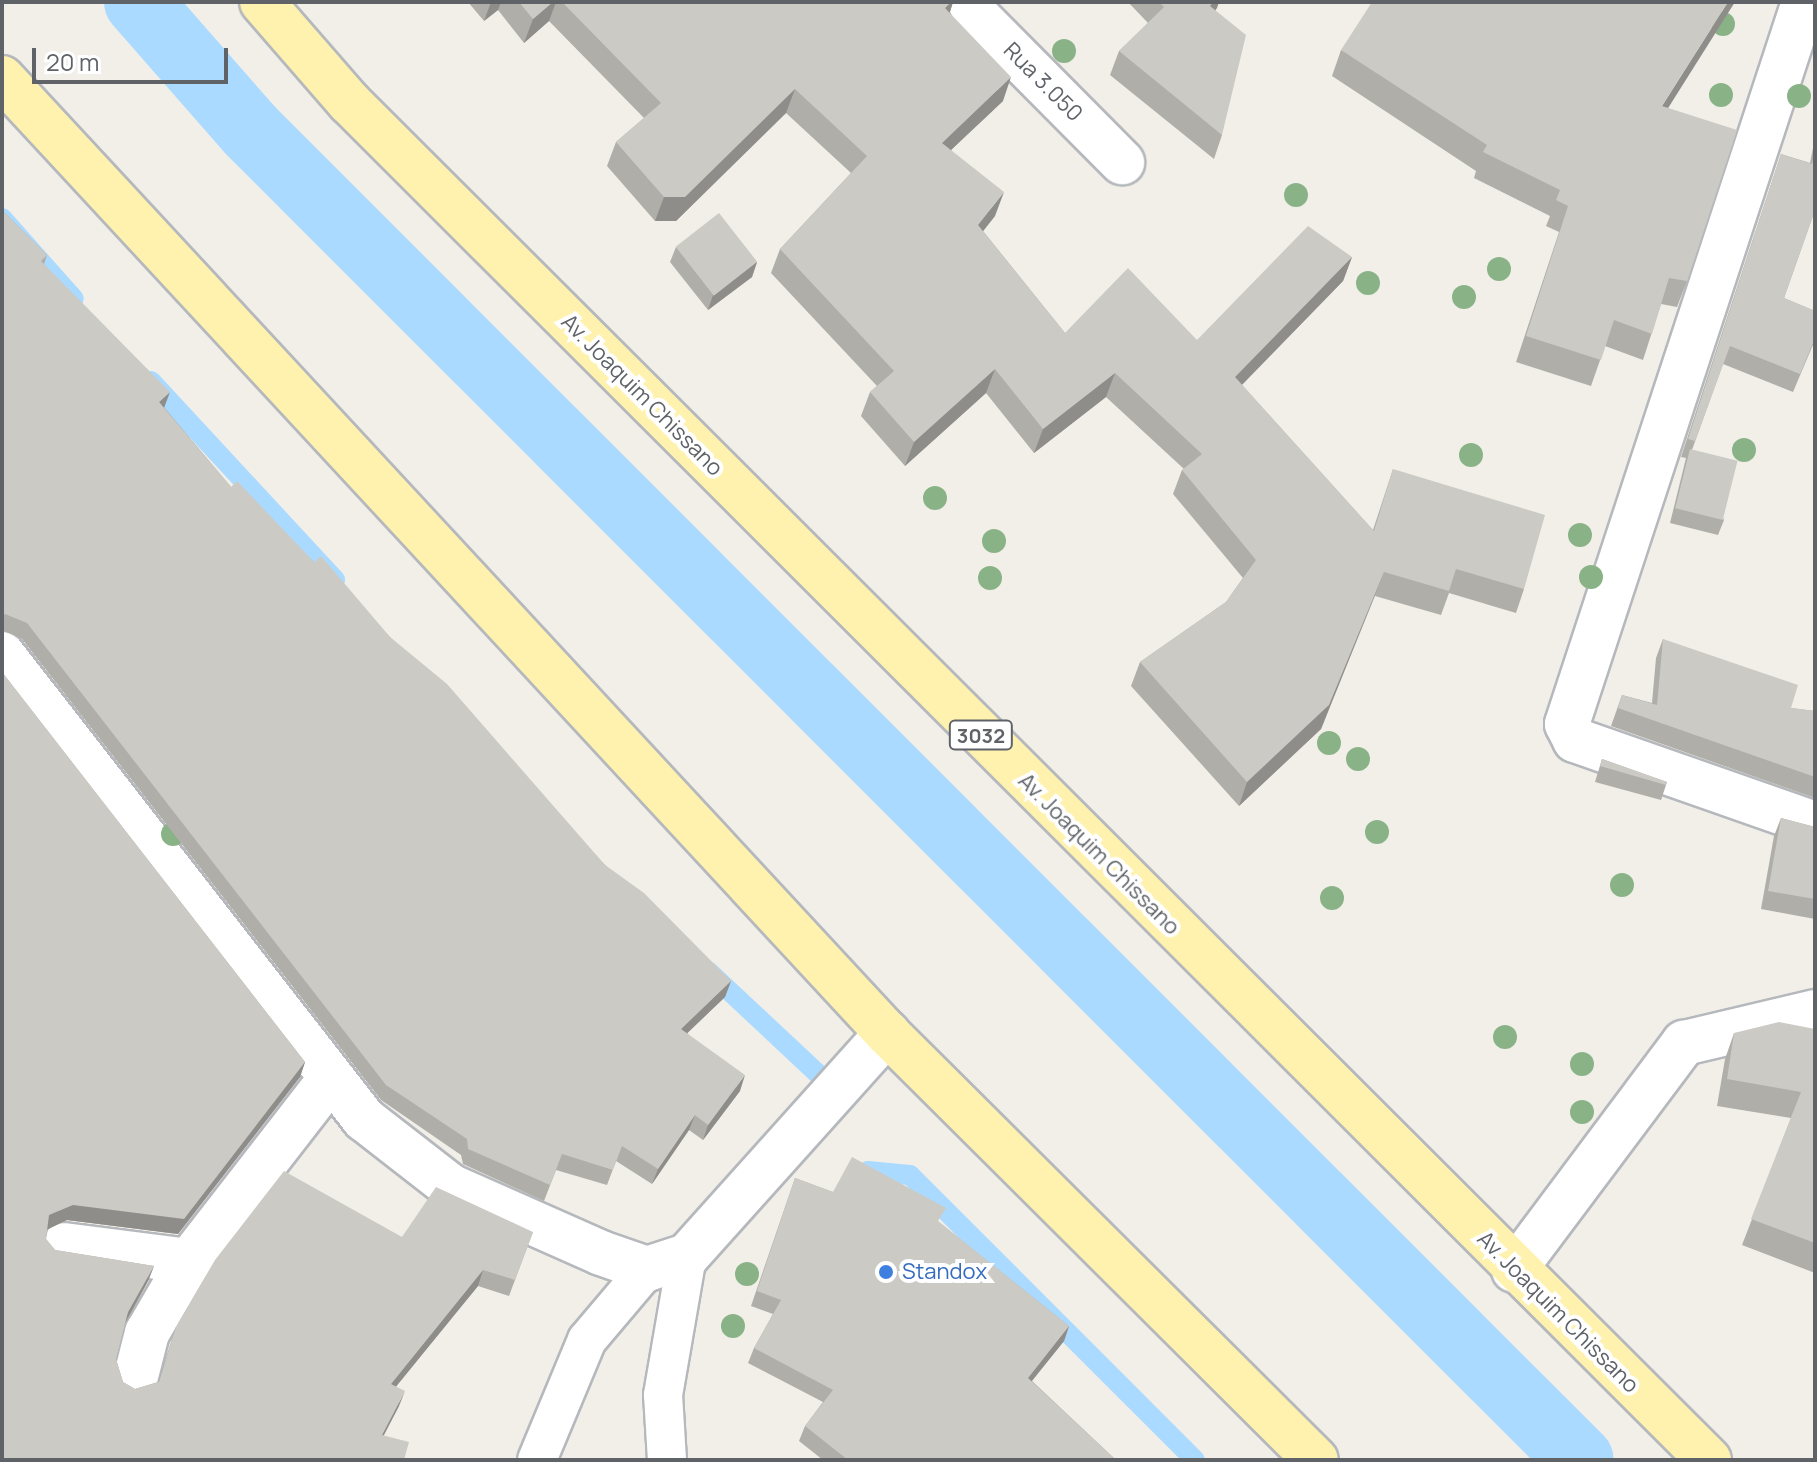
<!DOCTYPE html>
<style>
body{margin:0}
#map{position:relative;width:1817px;height:1462px;overflow:hidden;background:#f1efe8;font-family:Manrope,sans-serif}
div>[style]{position:absolute}
.stream>*{height:20px;margin:-10px;padding:0 10px;transform-origin:10px;border-radius:10px;background:#aadaff}
.canal>*{height:68px;margin:-34px;padding:0 34px;transform-origin:34px;border-radius:34px;background:#aadaff}
.roads{filter:drop-shadow(2px 0 #b5b8bc) drop-shadow(-2px 0 #b5b8bc) drop-shadow(0 2px #b5b8bc) drop-shadow(0 -2px #b5b8bc)}
.lane>*{height:38px;margin:-19px;padding:0 19px;transform-origin:19px;border-radius:19px;background:#fff}
.street>*{height:44px;margin:-22px;padding:0 22px;transform-origin:22px;border-radius:22px;background:#fff}
.primary>*{height:44px;margin:-22px;padding:0 22px;transform-origin:22px;border-radius:22px;background:#fff2af}
.trees>*{width:24px;height:24px;margin:-12px;border-radius:50%;background:#89b387}
.wall>*{inset:0;background:#afaea9}
.shaded-wall>*{inset:0;background:#8f8d8a}
.building>*{inset:0;background:#cccac5;transform-origin:0 0}
.dots>*{width:22px;height:22px;translate:-50% -50%;box-sizing:border-box;border:4px solid #fff;border-radius:50%}
span{translate:-50% -50%;white-space:nowrap;text-align:center;line-height:1.15;-webkit-text-stroke:8px #fff;paint-order:stroke}
.shield-label span{padding:2px 6px;background:#fff;border:2px solid;border-radius:6px;-webkit-text-stroke-width:0}
.shield-label{font-size:20px;color:#5f6368;font-weight:700}
.street-label{font-size:22px;color:#5f6368}
.shop-label{font-size:22px;color:#366cbe}
.left{translate:0 -50%;text-align:left}
.frame{position:absolute;inset:0;border:4px solid #5f6368;pointer-events:none}
.scale{position:absolute;left:32px;top:48px;width:196px;height:36px;box-sizing:border-box;border:4px solid #5f6368;border-top:0;padding-left:10px;font-size:24px;line-height:28px;white-space:nowrap;color:#5f6368;-webkit-text-stroke:6px #fff;paint-order:stroke}
</style>
<div id="map">
<div class="stream">
<div style="left:2px;top:218px;width:108px;rotate:48.4deg"></div>
<div style="left:151px;top:381px;width:271px;rotate:47.2deg"></div>
<div style="left:708px;top:971px;width:171px;rotate:43.1deg"></div>
<div style="left:868px;top:1171px;width:42px;rotate:5.4deg"></div>
<div style="left:910px;top:1175px;width:403px;rotate:45deg"></div>
</div>
<div class="canal">
<div style="left:138px;top:2px;width:171px;rotate:48.8deg"></div>
<div style="left:251px;top:131px;width:1879px;rotate:45deg"></div>
</div>
<div class="roads">
<div class="lane">
<div style="left:537px;top:1460px;width:130px;rotate:-67.4deg"></div>
<div style="left:587px;top:1340px;width:93px;rotate:-49.8deg"></div>
<div style="left:667px;top:1460px;width:65px;rotate:-93.5deg"></div>
<div style="left:663px;top:1395px;width:141px;rotate:-80.2deg"></div>
</div>
<div class="street">
<div style="left:963px;top:2px;width:226px;rotate:45.2deg"></div>
<div style="left:1804px;top:2px;width:760px;rotate:108.17deg"></div>
<div style="left:1567px;top:724px;width:18px;rotate:63deg"></div>
<div style="left:1575px;top:740px;width:254px;rotate:19.3deg"></div>
<div style="left:2px;top:654px;width:589px;rotate:52.1deg"></div>
<div style="left:364px;top:1119px;width:109px;rotate:37.9deg"></div>
<div style="left:450px;top:1186px;width:165px;rotate:23.9deg"></div>
<div style="left:601px;top:1253px;width:49px;rotate:19.2deg"></div>
<div style="left:647px;top:1269px;width:42px;rotate:-18deg"></div>
<div style="left:687px;top:1256px;width:300px;rotate:-48.1deg"></div>
<div style="left:64px;top:1245px;width:126px;rotate:7.3deg"></div>
<div style="left:1514px;top:1270px;width:284px;rotate:-53.2deg"></div>
<div style="left:1684px;top:1043px;width:135px;rotate:-13.3deg"></div>
<div style="left:135px;top:1380px;width:49px;rotate:-75.7deg"></div>
<div style="left:147px;top:1333px;width:83px;rotate:-59.7deg"></div>
<div style="left:189px;top:1261px;width:230px;rotate:-52.2deg"></div>
</div>
<div class="primary">
<div style="left:262px;top:2px;width:133px;rotate:49deg"></div>
<div style="left:349px;top:102px;width:1922px;rotate:44.96deg"></div>
<div style="left:2px;top:78px;width:1302px;rotate:47.18deg"></div>
<div style="left:887px;top:1033px;width:605px;rotate:44.87deg"></div>
</div>
</div>
<div class="trees">
<div style="left:1723px;top:24px"></div>
<div style="left:1064px;top:51px"></div>
<div style="left:1721px;top:95px"></div>
<div style="left:1799px;top:96px"></div>
<div style="left:1296px;top:195px"></div>
<div style="left:1499px;top:269px"></div>
<div style="left:1368px;top:283px"></div>
<div style="left:1464px;top:297px"></div>
<div style="left:1744px;top:450px"></div>
<div style="left:1471px;top:455px"></div>
<div style="left:935px;top:498px"></div>
<div style="left:1580px;top:535px"></div>
<div style="left:994px;top:541px"></div>
<div style="left:1591px;top:577px"></div>
<div style="left:990px;top:578px"></div>
<div style="left:1329px;top:743px"></div>
<div style="left:1358px;top:759px"></div>
<div style="left:1377px;top:832px"></div>
<div style="left:173px;top:834px"></div>
<div style="left:1622px;top:885px"></div>
<div style="left:1332px;top:898px"></div>
<div style="left:1505px;top:1037px"></div>
<div style="left:1582px;top:1064px"></div>
<div style="left:1582px;top:1112px"></div>
<div style="left:747px;top:1274px"></div>
<div style="left:733px;top:1326px"></div>
</div>
<div class="wall">
<div style="clip-path:polygon(468px 2px,953px 2px,950px 12px,1003px 101px,951px 150px,995px 216px,983px 231px,1065px 333px,1197px 340px,1352px 257px,1343px 281px,1242px 385px,1373px 530px,1393px 469px,1524px 589px,1516px 613px,1449px 593px,1441px 615px,1375px 596px,1321px 729px,1239px 806px,1131px 686px,1140px 662px,1226px 602px,1243px 578px,1173px 494px,1182px 470px,1184px 469px,1106px 397px,1034px 453px,986px 393px,905px 466px,861px 416px,870px 392px,877px 386px,771px 273px,780px 249px,851px 173px,786px 113px,676px 221px,655px 221px,607px 166px,616px 142px,644px 118px,549px 21px,524px 43px,498px 10px,484px 21px)"></div>
<div style="clip-path:polygon(1128px 2px,1219px 2px,1215px 11px,1222px 135px,1214px 159px,1110px 75px,1119px 51px,1148px 23px)"></div>
<div style="clip-path:polygon(1341px 50px,1668px 108px,1687px 281px,1677px 307px,1661px 304px,1643px 360px,1605px 346px,1591px 386px,1516px 362px,1559px 232px,1546px 226px,1550px 216px,1474px 178px,1476px 171px,1332px 76px)"></div>
<div style="clip-path:polygon(1815px 138px,1815px 214px,1814px 213px,1784px 298px,1815px 311px,1815px 340px,1793px 392px,1723px 364px,1692px 450px,1724px 520px,1718px 535px,1670px 523px,1686px 458px,1681px 457px,1781px 154px,1810px 163px)"></div>
<div style="clip-path:polygon(2px 210px,47px 255px,44px 264px,231px 487px,314px 562px,390px 637px,605px 865px,731px 981px,725px 997px,687px 1033px,740px 1091px,703px 1140px,689px 1130px,652px 1184px,616px 1161px,607px 1185px,556px 1170px,544px 1201px,463px 1164px,461px 1155px,381px 1100px,22px 639px,2px 630px)"></div>
<div style="clip-path:polygon(676px 247px,757px 262px,752px 277px,708px 310px,670px 262px)"></div>
<div style="clip-path:polygon(1663px 639px,1791px 708px,1815px 711px,1815px 798px,1611px 726px,1622px 695px,1652px 703px,1656px 658px)"></div>
<div style="clip-path:polygon(2px 672px,305px 1062px,300px 1077px,178px 1234px,67px 1220px,48px 1229px,46px 1239px,55px 1250px,154px 1266px,148px 1281px,126px 1321px,116px 1359px,123px 1382px,135px 1389px,158px 1382px,176px 1327px,402px 1237px,533px 1232px,509px 1296px,478px 1286px,396px 1386px,399px 1406px,384px 1435px,2px 1460px)"></div>
<div style="clip-path:polygon(1602px 759px,1667px 782px,1661px 800px,1595px 782px)"></div>
<div style="clip-path:polygon(1781px 818px,1815px 827px,1815px 919px,1761px 909px,1774px 836px)"></div>
<div style="clip-path:polygon(1815px 1029px,1815px 1273px,1742px 1245px,1791px 1118px,1717px 1106px,1725px 1059px,1734px 1033px)"></div>
<div style="clip-path:polygon(795px 1178px,833px 1192px,940px 1223px,1069px 1326px,1064px 1341px,1032px 1381px,1116px 1460px,823px 1460px,799px 1441px,805px 1426px,823px 1402px,748px 1363px,754px 1348px,773px 1314px,751px 1306px)"></div>
</div>
<div class="shaded-wall">
<div style="clip-path:polygon(491px 2px,501px 2px,498px 10px,484px 21px)"></div>
<div style="clip-path:polygon(553px 2px,556px 2px,549px 21px,524px 43px,533px 19px)"></div>
<div style="clip-path:polygon(951px 2px,953px 2px,947px 21px,945px 8px)"></div>
<div style="clip-path:polygon(1213px 2px,1219px 2px,1217px 8px,1201px 30px,1210px 6px)"></div>
<div style="clip-path:polygon(1728px 2px,1735px 2px,1653px 132px,1662px 106px)"></div>
<div style="clip-path:polygon(1011px 77px,1003px 101px,933px 167px,942px 143px)"></div>
<div style="clip-path:polygon(795px 89px,786px 113px,676px 221px,655px 221px,664px 197px)"></div>
<div style="clip-path:polygon(1004px 192px,995px 216px,969px 249px,978px 225px)"></div>
<div style="clip-path:polygon(1352px 257px,1343px 281px,1226px 401px,1235px 377px)"></div>
<div style="clip-path:polygon(757px 262px,752px 277px,708px 310px,713px 295px)"></div>
<div style="clip-path:polygon(995px 369px,986px 393px,905px 466px,914px 442px)"></div>
<div style="clip-path:polygon(1115px 373px,1106px 397px,1034px 453px,1043px 429px)"></div>
<div style="clip-path:polygon(170px 392px,164px 408px,159px 402px)"></div>
<div style="clip-path:polygon(1384px 572px,1321px 729px,1239px 806px,1247px 782px)"></div>
<div style="clip-path:polygon(731px 981px,725px 997px,676px 1044px,681px 1029px)"></div>
<div style="clip-path:polygon(305px 1062px,300px 1077px,178px 1234px,67px 1220px,44px 1231px,49px 1215px)"></div>
<div style="clip-path:polygon(745px 1075px,740px 1091px,703px 1140px,708px 1125px)"></div>
<div style="clip-path:polygon(695px 1115px,689px 1130px,652px 1184px,658px 1169px)"></div>
<div style="clip-path:polygon(154px 1266px,148px 1281px,123px 1327px,128px 1312px)"></div>
<div style="clip-path:polygon(483px 1270px,478px 1286px,386px 1399px,391px 1384px)"></div>
<div style="clip-path:polygon(1069px 1326px,1064px 1341px,1022px 1393px,1028px 1378px)"></div>
<div style="clip-path:polygon(405px 1391px,399px 1406px,376px 1450px,382px 1435px)"></div>
</div>
<div class="building">
<div style="clip-path:polygon(519px 2px,553px 2px,533px 19px)"></div>
<div style="clip-path:polygon(562px 2px,951px 2px,945px 8px,1011px 77px,942px 143px,1004px 192px,978px 225px,1065px 333px,1128px 268px,1197px 340px,1308px 226px,1352px 257px,1235px 377px,1374px 531px,1393px 469px,1545px 515px,1524px 589px,1456px 569px,1449px 591px,1384px 572px,1329px 705px,1247px 782px,1140px 662px,1226px 602px,1256px 560px,1182px 470px,1202px 454px,1115px 373px,1043px 429px,995px 369px,914px 442px,870px 392px,894px 371px,780px 249px,867px 156px,795px 89px,685px 197px,664px 197px,616px 142px,661px 103px)"></div>
<div style="clip-path:polygon(1159px 2px,1213px 2px,1210px 6px,1246px 35px,1222px 135px,1119px 51px,1164px 7px)"></div>
<div style="clip-path:polygon(1372px 2px,1728px 2px,1662px 106px,1737px 130px,1687px 281px,1669px 278px,1652px 334px,1614px 320px,1601px 360px,1526px 336px,1568px 206px,1556px 200px,1560px 190px,1483px 152px,1487px 145px,1341px 50px)"></div>
<div style="clip-path:polygon(1815px 152px,1815px 210px,1784px 298px,1815px 311px,1815px 338px,1800px 374px,1730px 346px,1695px 441px,1688px 439px,1781px 154px,1812px 164px)"></div>
<div style="clip-path:polygon(2px 210px,47px 255px,41px 261px,170px 392px,159px 402px,231px 487px,237px 481px,314px 562px,321px 556px,390px 637px,447px 684px,605px 865px,644px 893px,731px 981px,681px 1029px,745px 1075px,708px 1125px,695px 1115px,658px 1169px,622px 1146px,613px 1170px,562px 1154px,550px 1185px,468px 1149px,467px 1139px,386px 1085px,27px 623px,5px 614px,2px 616px)"></div>
<div style="left:719px;top:213px;width:62px;height:55px;rotate:52deg"></div>
<div style="left:1690px;top:449px;width:49px;height:61px;rotate:14deg"></div>
<div style="clip-path:polygon(1663px 639px,1798px 685px,1791px 708px,1815px 711px,1815px 777px,1618px 708px,1622px 695px,1657px 705px)"></div>
<div style="clip-path:polygon(2px 672px,305px 1062px,184px 1219px,73px 1205px,49px 1215px,46px 1239px,55px 1250px,154px 1266px,128px 1312px,116px 1359px,123px 1382px,135px 1389px,159px 1382px,176px 1327px,215px 1260px,284px 1171px,402px 1237px,436px 1187px,533px 1232px,515px 1280px,483px 1270px,391px 1384px,405px 1391px,382px 1435px,409px 1442px,404px 1460px,2px 1460px)"></div>
<div style="clip-path:polygon(1602px 759px,1667px 782px,1666px 785px,1600px 766px)"></div>
<div style="clip-path:polygon(1781px 818px,1815px 827px,1815px 899px,1768px 891px)"></div>
<div style="clip-path:polygon(1779px 1022px,1815px 1029px,1815px 1243px,1751px 1219px,1801px 1092px,1727px 1079px,1734px 1033px)"></div>
<div style="clip-path:polygon(852px 1157px,946px 1208px,938px 1221px,1069px 1326px,1028px 1378px,1116px 1460px,848px 1460px,805px 1426px,833px 1390px,754px 1348px,781px 1300px,757px 1291px,795px 1178px,833px 1192px)"></div>
</div>
<div class="dots">
<div style="left:886px;top:1272px;background:#3f7fe0"></div>
</div>
<div class="shield-label">
<span style="left:981px;top:735px">3032</span>
</div>
<div class="street-label">
<span style="left:1043px;top:82px;rotate:45deg">Rua 3.050</span>
<span style="left:642px;top:395px;rotate:45deg">Av. Joaquim Chissano</span>
<span style="left:1099px;top:854px;rotate:45deg">Av. Joaquim Chissano</span>
<span style="left:1558px;top:1312px;rotate:45deg">Av. Joaquim Chissano</span>
</div>
<div class="shop-label">
<span class="left" style="left:902px;top:1272px">Standox</span>
</div>
<div class="frame"></div>
<div class="scale">20 m</div>
</div>
